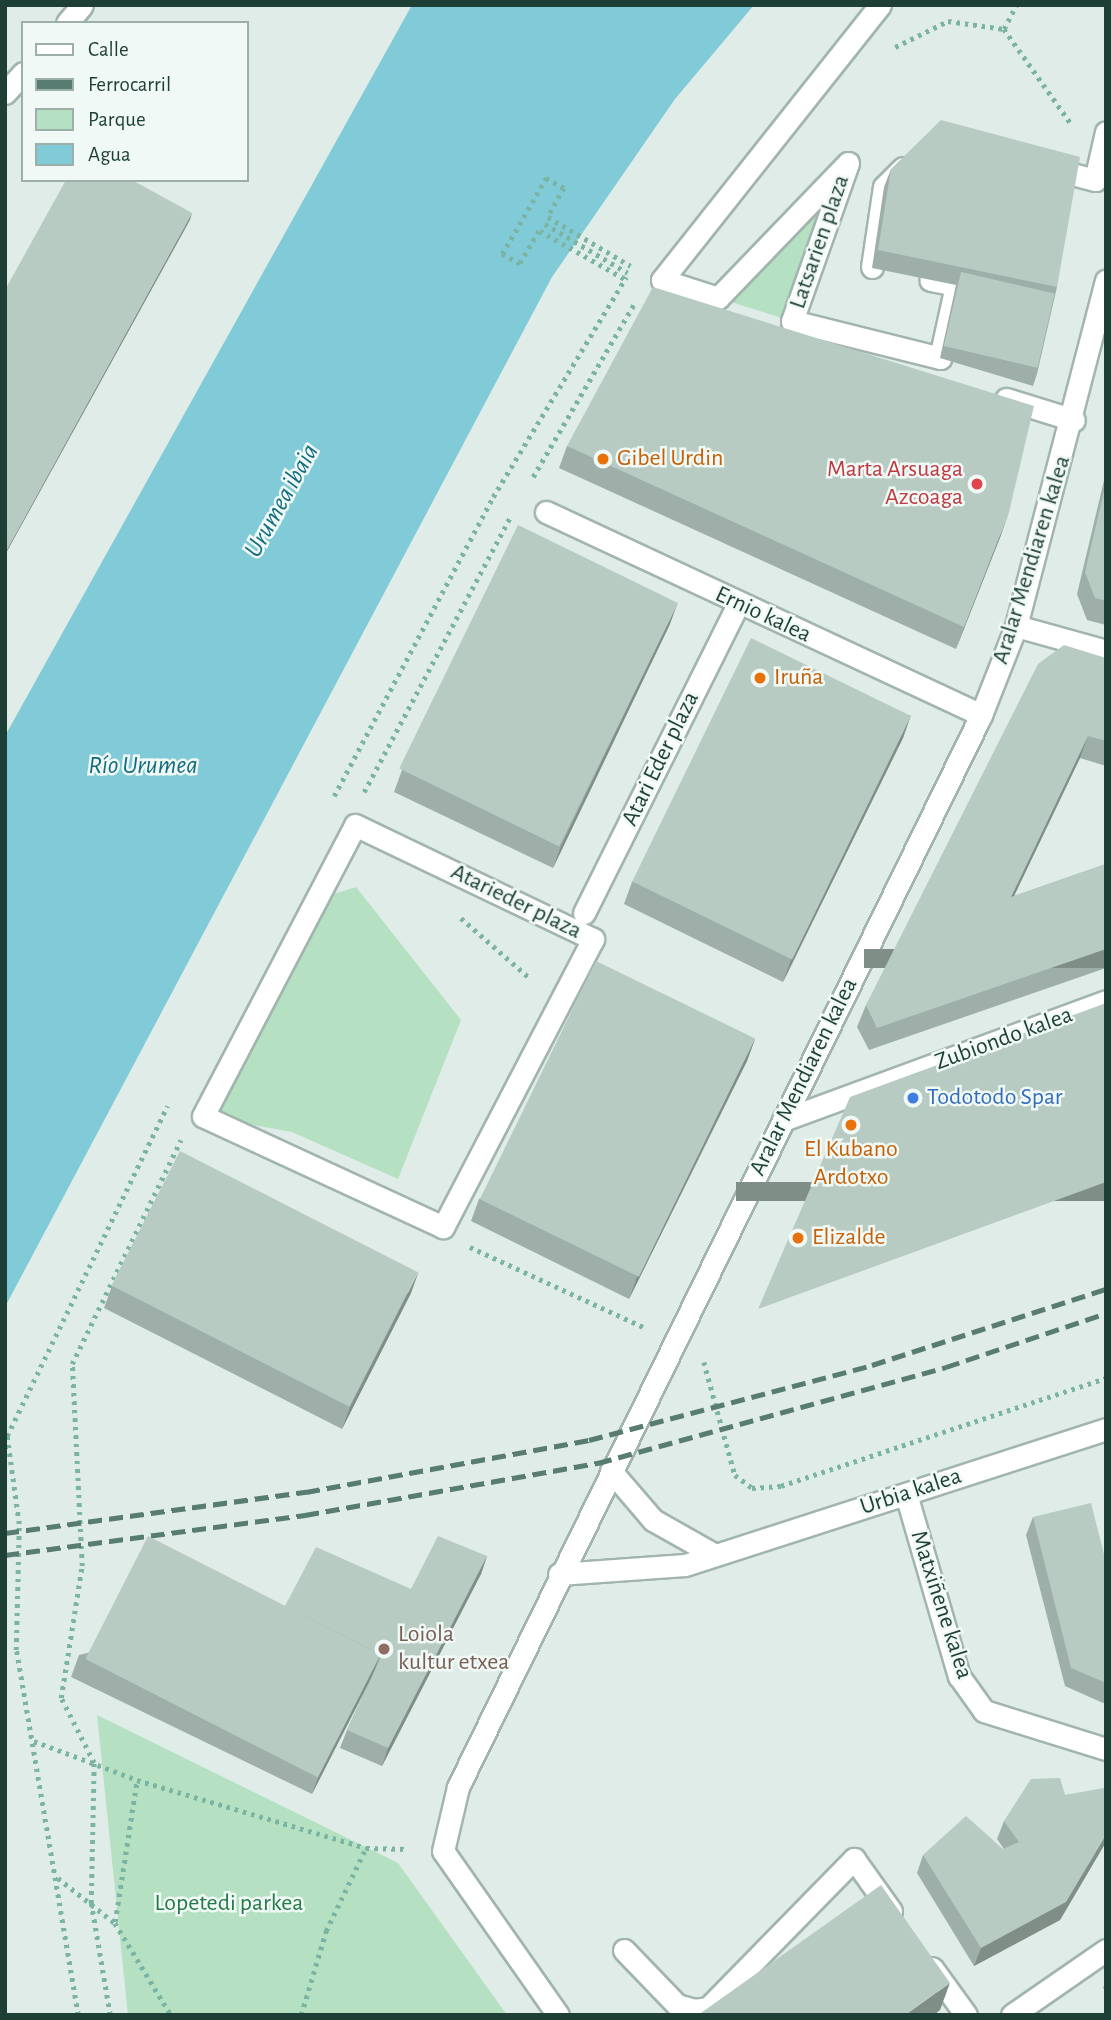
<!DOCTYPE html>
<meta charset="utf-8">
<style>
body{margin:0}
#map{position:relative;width:1111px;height:2020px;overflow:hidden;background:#dfece7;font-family:"Alegreya Sans",sans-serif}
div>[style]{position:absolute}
.green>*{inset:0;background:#b6e0c2}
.water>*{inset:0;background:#81cad8}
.path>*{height:4.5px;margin-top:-2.25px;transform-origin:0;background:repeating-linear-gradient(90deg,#7cb4a3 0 3.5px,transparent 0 8.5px)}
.roads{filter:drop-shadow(2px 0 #a1b5ae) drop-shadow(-2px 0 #a1b5ae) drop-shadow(0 2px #a1b5ae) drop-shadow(0 -2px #a1b5ae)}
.minor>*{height:21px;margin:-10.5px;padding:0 10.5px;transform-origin:10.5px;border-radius:10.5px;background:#fff}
.rail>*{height:5px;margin-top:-2.5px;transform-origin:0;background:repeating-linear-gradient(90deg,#587b72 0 14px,transparent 0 21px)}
.wall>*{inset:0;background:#9dafa8}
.shaded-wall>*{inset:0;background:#808e88;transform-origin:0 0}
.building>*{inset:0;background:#b7cbc3;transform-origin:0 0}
.dots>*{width:19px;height:19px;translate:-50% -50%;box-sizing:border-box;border:4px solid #f0f9f5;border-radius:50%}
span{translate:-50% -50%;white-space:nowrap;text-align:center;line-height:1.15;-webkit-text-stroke:5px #f0f9f5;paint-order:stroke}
.street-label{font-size:24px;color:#1e3f36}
.food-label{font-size:24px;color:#c56008}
.left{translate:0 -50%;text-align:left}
.health-label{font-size:24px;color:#be3a42}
.right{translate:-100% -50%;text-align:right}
.shop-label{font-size:24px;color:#366cbe}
.education-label{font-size:24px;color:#785e54}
.park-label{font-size:24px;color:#247a46}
.water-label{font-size:26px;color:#126d81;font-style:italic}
.frame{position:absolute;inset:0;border:7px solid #1e3f36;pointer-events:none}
.legend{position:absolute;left:21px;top:21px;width:228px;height:161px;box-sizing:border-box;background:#f0f9f5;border:2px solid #9cafa9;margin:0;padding:9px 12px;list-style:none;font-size:21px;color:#1e3f36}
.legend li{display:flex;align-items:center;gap:14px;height:35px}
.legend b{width:35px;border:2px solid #9cafa9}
</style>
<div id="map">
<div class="green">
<div style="clip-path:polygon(848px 163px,792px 321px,718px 298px)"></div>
<div style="clip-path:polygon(356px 887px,461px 1020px,398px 1179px,292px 1132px,203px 1116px,315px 900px)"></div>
<div style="clip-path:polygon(97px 1715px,398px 1863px,507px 2015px,128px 2015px)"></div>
</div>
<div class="water">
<div style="clip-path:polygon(412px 5px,754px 5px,675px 99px,552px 277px,5px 1307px,5px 736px)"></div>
</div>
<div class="path">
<div style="left:1004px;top:29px;width:27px;rotate:-63deg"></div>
<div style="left:895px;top:47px;width:59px;rotate:-26.1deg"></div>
<div style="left:948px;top:21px;width:57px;rotate:8.1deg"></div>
<div style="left:1004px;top:29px;width:118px;rotate:54.7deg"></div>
<div style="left:545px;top:224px;width:96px;rotate:30.6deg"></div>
<div style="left:624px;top:279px;width:98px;rotate:-150.5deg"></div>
<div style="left:539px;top:231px;width:38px;rotate:120deg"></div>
<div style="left:520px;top:264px;width:21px;rotate:-151deg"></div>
<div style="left:502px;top:254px;width:88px;rotate:-59.9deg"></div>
<div style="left:546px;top:178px;width:21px;rotate:29deg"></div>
<div style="left:564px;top:188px;width:33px;rotate:119deg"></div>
<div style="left:548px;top:217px;width:96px;rotate:30.6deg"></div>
<div style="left:533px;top:477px;width:204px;rotate:-59.7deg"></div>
<div style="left:364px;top:792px;width:314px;rotate:-62deg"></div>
<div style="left:334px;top:796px;width:339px;rotate:-62deg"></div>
<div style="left:493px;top:497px;width:257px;rotate:-58.8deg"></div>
<div style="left:461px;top:918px;width:93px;rotate:41.1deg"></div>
<div style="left:470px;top:1247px;width:191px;rotate:24.8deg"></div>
<div style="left:704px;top:1362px;width:117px;rotate:74.7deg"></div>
<div style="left:735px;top:1475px;width:21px;rotate:37deg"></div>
<div style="left:752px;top:1488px;width:29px;rotate:-4deg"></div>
<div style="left:781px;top:1486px;width:342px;rotate:-18.4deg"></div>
<div style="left:34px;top:1741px;width:110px;rotate:20.7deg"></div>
<div style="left:137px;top:1780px;width:239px;rotate:16.5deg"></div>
<div style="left:366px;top:1848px;width:41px;rotate:1.4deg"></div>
<div style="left:58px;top:1878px;width:73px;rotate:38.3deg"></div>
<div style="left:115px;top:1923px;width:108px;rotate:58.7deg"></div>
<div style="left:115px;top:1922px;width:144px;rotate:-81.2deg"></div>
<div style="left:78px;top:2015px;width:370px;rotate:-99.6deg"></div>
<div style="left:16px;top:1650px;width:126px;rotate:-88.6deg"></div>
<div style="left:19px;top:1524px;width:89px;rotate:-97.8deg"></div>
<div style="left:7px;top:1436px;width:367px;rotate:-64.1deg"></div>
<div style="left:110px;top:2015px;width:114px;rotate:-99.6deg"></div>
<div style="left:91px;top:1903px;width:140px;rotate:-88.8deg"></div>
<div style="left:94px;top:1763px;width:73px;rotate:-116.9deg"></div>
<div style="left:61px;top:1698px;width:134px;rotate:-81deg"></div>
<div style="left:82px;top:1566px;width:202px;rotate:-92.8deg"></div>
<div style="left:72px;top:1364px;width:249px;rotate:-64.1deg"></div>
<div style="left:301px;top:2015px;width:88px;rotate:-73.4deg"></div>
<div style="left:326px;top:1931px;width:92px;rotate:-64.3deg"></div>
</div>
<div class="roads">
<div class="minor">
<div style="left:880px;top:5px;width:351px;rotate:128.4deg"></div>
<div style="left:662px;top:280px;width:59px;rotate:17.8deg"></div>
<div style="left:718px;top:298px;width:187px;rotate:-46.1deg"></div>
<div style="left:848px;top:163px;width:168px;rotate:109.5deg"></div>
<div style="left:792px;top:321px;width:153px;rotate:14deg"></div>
<div style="left:940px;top:358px;width:75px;rotate:-77.6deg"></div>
<div style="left:956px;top:285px;width:26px;rotate:-169deg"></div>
<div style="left:67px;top:23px;width:23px;rotate:-50deg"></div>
<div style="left:5px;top:93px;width:27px;rotate:-48deg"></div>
<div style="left:1049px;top:168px;width:48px;rotate:14.6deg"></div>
<div style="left:1095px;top:180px;width:49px;rotate:-77.1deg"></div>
<div style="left:872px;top:267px;width:81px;rotate:-81.5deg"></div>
<div style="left:884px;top:187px;width:27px;rotate:-45deg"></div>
<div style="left:1006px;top:399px;width:71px;rotate:17.2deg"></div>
<div style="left:546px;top:512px;width:480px;rotate:25deg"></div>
<div style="left:1016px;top:626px;width:93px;rotate:15.5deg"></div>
<div style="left:355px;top:825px;width:264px;rotate:25.6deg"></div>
<div style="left:593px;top:939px;width:325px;rotate:117.5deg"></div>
<div style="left:443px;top:1227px;width:264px;rotate:-155.2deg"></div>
<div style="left:203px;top:1116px;width:328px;rotate:-62.4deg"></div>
<div style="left:584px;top:913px;width:345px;rotate:-63.5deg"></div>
<div style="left:783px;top:1120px;width:344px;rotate:-20.2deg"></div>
<div style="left:611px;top:1471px;width:65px;rotate:49.4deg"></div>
<div style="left:653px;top:1520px;width:71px;rotate:29.4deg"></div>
<div style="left:906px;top:1494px;width:190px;rotate:73.8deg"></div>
<div style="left:959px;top:1676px;width:43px;rotate:54.5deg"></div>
<div style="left:984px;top:1711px;width:128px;rotate:17.3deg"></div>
<div style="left:559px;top:1574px;width:126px;rotate:-4.1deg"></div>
<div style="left:685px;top:1565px;width:442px;rotate:-17.9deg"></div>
<div style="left:624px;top:1950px;width:76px;rotate:46.1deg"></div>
<div style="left:677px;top:2005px;width:18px;rotate:16deg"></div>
<div style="left:694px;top:2010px;width:14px;rotate:-8deg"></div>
<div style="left:708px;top:2008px;width:209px;rotate:-45.6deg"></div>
<div style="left:854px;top:1859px;width:64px;rotate:54.6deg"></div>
<div style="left:932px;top:1968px;width:58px;rotate:54.1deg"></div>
<div style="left:558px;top:2015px;width:200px;rotate:-125deg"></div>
<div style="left:443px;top:1851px;width:66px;rotate:-76.8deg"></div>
<div style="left:458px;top:1787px;width:1193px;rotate:-63.99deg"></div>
<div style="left:981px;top:715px;width:96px;rotate:-68.5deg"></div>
<div style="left:1016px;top:626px;width:357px;rotate:-75.4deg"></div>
<div style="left:1012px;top:2015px;width:114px;rotate:-34.7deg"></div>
</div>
</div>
<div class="rail">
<div style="left:5px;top:1533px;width:304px;rotate:-7.8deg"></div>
<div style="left:306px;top:1492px;width:288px;rotate:-10.4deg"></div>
<div style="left:589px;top:1440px;width:293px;rotate:-14.8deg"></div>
<div style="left:872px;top:1365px;width:246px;rotate:-18deg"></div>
<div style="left:5px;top:1555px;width:303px;rotate:-7.6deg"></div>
<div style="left:305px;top:1515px;width:298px;rotate:-10.1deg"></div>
<div style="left:598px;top:1463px;width:361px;rotate:-15.4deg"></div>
<div style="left:946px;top:1367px;width:169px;rotate:-18.6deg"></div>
</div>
<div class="wall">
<div style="clip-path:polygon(891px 169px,1057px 287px,1037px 374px,1033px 386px,940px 358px,956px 285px,872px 268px,884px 187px)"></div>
<div style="clip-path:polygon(567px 446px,1001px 535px,956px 649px,559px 468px)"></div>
<div style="clip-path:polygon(1106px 472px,1106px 625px,1087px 620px,1077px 594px)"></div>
<div style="clip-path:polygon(670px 624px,553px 868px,394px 792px,402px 770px)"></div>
<div style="clip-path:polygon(1106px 658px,1106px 766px,1080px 758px,1014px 896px,1106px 864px,1106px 968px,869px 1050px,857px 1027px,866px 1005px)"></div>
<div style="clip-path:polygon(911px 715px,903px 738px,783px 982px,624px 904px,632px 882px)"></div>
<div style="clip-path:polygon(755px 1039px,747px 1061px,629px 1299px,471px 1221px,479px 1199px)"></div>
<div style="clip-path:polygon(112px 1286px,411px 1293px,342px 1429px,104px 1308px)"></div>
<div style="clip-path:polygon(1033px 1517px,1106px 1562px,1106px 1702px,1103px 1703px,1065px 1686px,1026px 1535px)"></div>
<div style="clip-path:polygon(487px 1556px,481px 1574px,382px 1766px,340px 1748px,347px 1730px,374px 1672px,373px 1672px,312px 1794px,71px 1677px,79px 1655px,285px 1606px,411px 1589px)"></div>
<div style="clip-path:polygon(1106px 1790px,1106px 1842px,1060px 1920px,974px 1966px,917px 1873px,923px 1855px,1003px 1849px,1004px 1849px,997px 1839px,1004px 1821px,1065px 1795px)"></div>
<div style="clip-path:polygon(1106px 1980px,1106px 1991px,1103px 1988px)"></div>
</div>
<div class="shaded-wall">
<div style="clip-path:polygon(192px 213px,190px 220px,5px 555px,5px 553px)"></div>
<div style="clip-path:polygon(1009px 512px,1001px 535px,956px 649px,964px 627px)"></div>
<div style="clip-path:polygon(678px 602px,670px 624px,553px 868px,561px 846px)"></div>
<div style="clip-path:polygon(911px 715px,903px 738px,783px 982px,791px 960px)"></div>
<div style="clip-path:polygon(1088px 736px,1080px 758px,1003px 919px,1011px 897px)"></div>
<div style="left:1106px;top:949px;width:19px;height:242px;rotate:90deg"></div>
<div style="clip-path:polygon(755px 1039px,747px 1061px,629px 1299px,637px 1277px)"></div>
<div style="left:1106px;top:1182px;width:19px;height:370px;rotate:90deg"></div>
<div style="clip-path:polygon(419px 1271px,411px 1293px,342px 1429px,350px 1407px)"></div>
<div style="clip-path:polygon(487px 1556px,481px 1574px,382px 1766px,388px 1748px)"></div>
<div style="clip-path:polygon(380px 1655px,372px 1677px,312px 1794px,320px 1772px)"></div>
<div style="clip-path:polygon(1106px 1835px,1106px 1842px,1060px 1920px,974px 1966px,981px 1948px)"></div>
<div style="clip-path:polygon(950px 1983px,940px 2010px,934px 2015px,905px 2015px)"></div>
</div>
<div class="building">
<div style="clip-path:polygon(941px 120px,1080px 157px,1057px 287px,878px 250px,891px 169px)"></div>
<div style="clip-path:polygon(66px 180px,132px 180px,192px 213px,5px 553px,5px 290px)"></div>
<div style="left:961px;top:272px;width:96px;height:76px;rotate:13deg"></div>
<div style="clip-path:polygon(653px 287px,1034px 406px,1009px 512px,964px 627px,567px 446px)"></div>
<div style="clip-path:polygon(1106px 483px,1106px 601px,1095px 598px,1085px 572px)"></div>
<div style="left:518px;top:525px;width:178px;height:271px;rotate:26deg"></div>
<div style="left:751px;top:638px;width:178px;height:271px;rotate:26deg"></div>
<div style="clip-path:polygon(1064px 645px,1106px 658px,1106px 741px,1088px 736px,1011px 897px,1106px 864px,1106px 949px,877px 1028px,866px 1005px,1038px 664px)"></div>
<div style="left:596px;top:961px;width:177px;height:265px;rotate:26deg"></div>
<div style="clip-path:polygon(1106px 1003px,1106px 1182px,758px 1309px,850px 1097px)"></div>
<div style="left:180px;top:1151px;width:267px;height:151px;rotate:27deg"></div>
<div style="clip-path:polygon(1091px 1503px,1106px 1562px,1106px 1683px,1071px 1668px,1033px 1517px)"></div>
<div style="left:148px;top:1536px;width:261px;height:138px;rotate:27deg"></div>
<div style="clip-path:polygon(438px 1536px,487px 1556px,388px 1748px,347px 1730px,382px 1655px,285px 1606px,316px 1547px,411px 1589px)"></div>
<div style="clip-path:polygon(1060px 1778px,1065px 1795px,1104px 1788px,1106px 1790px,1106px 1835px,1066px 1902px,981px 1948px,923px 1855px,966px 1816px,1003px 1849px,1019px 1842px,1004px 1821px,1031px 1779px)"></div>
<div style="clip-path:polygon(881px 1885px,950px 1983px,905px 2015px,698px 2015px)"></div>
</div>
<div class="dots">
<div style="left:603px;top:459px;background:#e8710a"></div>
<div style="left:977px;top:484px;background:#e0444e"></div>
<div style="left:760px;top:678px;background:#e8710a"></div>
<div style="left:913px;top:1098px;background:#3f7fe0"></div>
<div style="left:851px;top:1125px;background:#e8710a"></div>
<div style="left:798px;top:1238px;background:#e8710a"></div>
<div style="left:384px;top:1649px;background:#8d6e63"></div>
</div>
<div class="street-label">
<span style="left:820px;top:242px;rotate:-71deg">Latsarien plaza</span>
<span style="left:1032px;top:560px;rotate:-73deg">Aralar Mendiaren kalea</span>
<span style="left:763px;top:615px;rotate:25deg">Ernio kalea</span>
<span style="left:661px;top:759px;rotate:-64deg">Atari Eder plaza</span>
<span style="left:516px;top:902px;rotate:26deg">Atarieder plaza</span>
<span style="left:1004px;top:1039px;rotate:-20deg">Zubiondo kalea</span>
<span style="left:804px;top:1077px;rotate:-64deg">Aralar Mendiaren kalea</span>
<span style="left:911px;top:1492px;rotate:-18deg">Urbia kalea</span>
<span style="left:941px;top:1605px;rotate:72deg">Matxiñene kalea</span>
</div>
<div class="food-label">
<span class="left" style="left:617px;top:459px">Gibel Urdin</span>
<span class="left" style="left:774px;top:678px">Iruña</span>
<span style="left:851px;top:1164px">El Kubano<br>Ardotxo</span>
<span class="left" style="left:812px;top:1238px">Elizalde</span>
</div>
<div class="health-label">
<span class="right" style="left:963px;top:484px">Marta Arsuaga<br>Azcoaga</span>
</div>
<div class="shop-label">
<span class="left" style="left:927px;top:1098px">Todotodo Spar</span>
</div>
<div class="education-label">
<span class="left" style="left:398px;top:1649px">Loiola<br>kultur etxea</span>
</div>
<div class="park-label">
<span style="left:229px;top:1904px">Lopetedi parkea</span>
</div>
<div class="water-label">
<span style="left:282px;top:501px;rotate:-61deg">Urumea ibaia</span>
<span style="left:143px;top:766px">Río Urumea</span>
</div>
<div class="frame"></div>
<ul class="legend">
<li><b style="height:9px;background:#fff"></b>Calle</li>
<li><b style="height:9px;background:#587b72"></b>Ferrocarril</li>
<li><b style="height:19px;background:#b6e0c2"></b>Parque</li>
<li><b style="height:19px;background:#81cad8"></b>Agua</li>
</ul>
</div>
